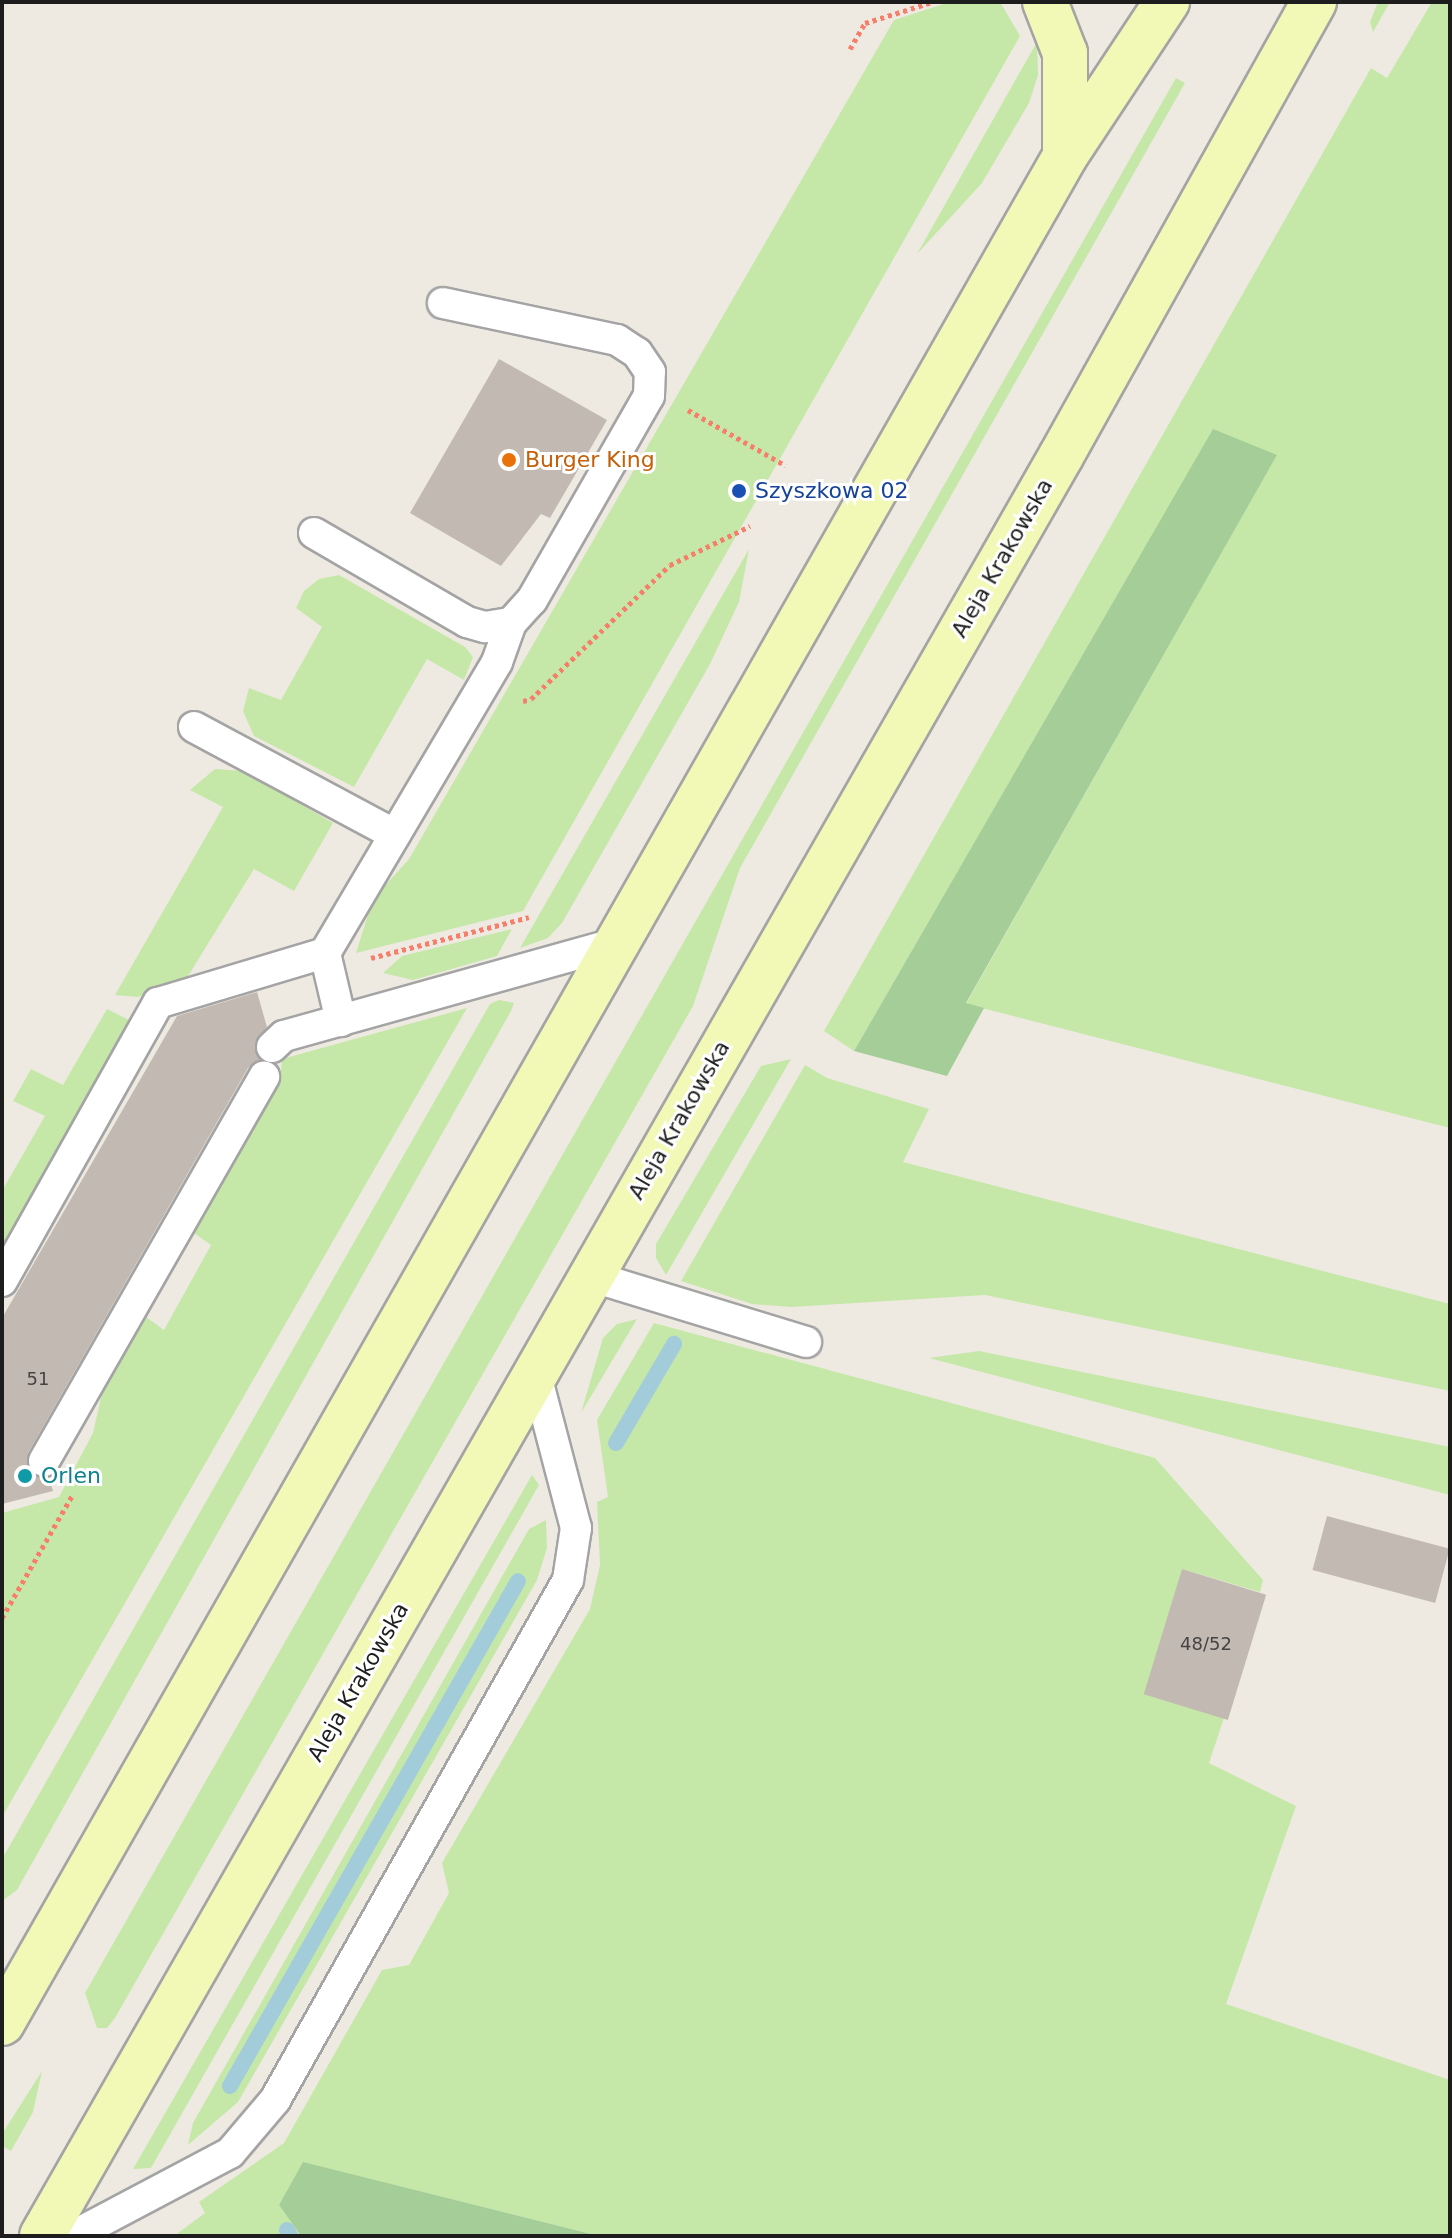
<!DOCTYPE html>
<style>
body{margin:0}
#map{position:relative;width:1452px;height:2238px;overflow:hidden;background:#eeeae2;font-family:"DejaVu Sans",sans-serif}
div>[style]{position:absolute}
.grass>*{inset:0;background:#c5e8a8}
.forest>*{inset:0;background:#a5cd98}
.stream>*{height:16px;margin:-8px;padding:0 8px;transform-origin:8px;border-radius:8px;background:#a3ccdb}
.building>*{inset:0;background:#c2bab2;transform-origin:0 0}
.path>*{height:5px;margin-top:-2.5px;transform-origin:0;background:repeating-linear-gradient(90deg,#f77e6a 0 4px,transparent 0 8px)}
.roads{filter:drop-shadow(2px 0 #a4a4a4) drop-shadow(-2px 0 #a4a4a4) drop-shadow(0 2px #a4a4a4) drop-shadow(0 -2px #a4a4a4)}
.lane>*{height:30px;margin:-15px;padding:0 15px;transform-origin:15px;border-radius:15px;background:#fff}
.secondary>*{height:44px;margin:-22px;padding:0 22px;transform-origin:22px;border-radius:22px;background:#f2f8b6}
.dots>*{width:22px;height:22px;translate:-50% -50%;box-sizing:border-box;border:4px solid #fff;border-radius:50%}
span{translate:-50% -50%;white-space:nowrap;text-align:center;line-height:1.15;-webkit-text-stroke:6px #fff;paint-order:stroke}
.number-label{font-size:18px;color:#464442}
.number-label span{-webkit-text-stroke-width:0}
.food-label{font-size:22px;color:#c56008}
.left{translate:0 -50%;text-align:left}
.transit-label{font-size:22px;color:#164399}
.street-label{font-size:22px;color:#1d1d1d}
.culture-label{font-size:22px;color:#0d838f}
.frame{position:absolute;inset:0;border:4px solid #1d1d1d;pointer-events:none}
</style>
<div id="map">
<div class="grass">
<div style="clip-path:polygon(950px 2px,1000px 2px,1020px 36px,523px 911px,356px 953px,373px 899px,409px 859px,894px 20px)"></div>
<div style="clip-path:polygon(1378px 2px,1390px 2px,1373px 32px,1370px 22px)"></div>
<div style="clip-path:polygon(1432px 2px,1450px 2px,1450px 1128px,966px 1004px,1276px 456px,1213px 430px,854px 1051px,824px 1031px,1371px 68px,1387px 78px)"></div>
<div style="clip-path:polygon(1037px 42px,1038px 75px,1029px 103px,982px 183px,917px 254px)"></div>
<div style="clip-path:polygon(1176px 78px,1185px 83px,740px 868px,693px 1006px,115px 2018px,107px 2028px,97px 2028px,85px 1993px)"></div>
<div style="clip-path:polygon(749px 549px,739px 602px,710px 664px,562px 923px,548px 938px,520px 948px)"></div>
<div style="clip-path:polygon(339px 575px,465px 647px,473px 657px,464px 680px,427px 659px,354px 787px,254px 736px,243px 711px,249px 688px,281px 700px,322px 627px,296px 608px,304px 591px,319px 579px)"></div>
<div style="clip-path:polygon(215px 769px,243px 771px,333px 823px,294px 891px,254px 869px,185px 981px,138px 997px,115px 995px,223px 807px,190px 790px)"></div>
<div style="clip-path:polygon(512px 929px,497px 956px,413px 980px,383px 973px,402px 956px)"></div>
<div style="clip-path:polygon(499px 1000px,514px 1003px,511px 1011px,17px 1890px,2px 1901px,2px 1859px,490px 1004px)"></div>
<div style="clip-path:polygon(467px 1008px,2px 1817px,2px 1513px,59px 1497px,93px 1433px,102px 1393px,146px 1317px,164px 1330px,211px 1245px,194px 1233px,280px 1081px,282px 1059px)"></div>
<div style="clip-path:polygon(107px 1009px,135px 1023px,2px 1253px,2px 1191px,45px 1116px,13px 1101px,31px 1069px,63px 1085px)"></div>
<div style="clip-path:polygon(791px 1059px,666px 1275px,656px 1258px,656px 1244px,761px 1066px)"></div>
<div style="clip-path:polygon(805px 1065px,827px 1078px,929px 1109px,903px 1162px,1450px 1304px,1450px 1391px,985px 1295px,791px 1307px,752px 1304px,681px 1281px)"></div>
<div style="clip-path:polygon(637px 1319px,581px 1413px,603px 1338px,617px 1324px)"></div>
<div style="clip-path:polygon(654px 1323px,1155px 1458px,1263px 1580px,1260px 1592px,1182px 1569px,1146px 1694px,1224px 1718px,1209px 1763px,1296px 1806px,1226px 2004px,1450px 2080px,1450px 2236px,599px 2236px,303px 2163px,279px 2205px,301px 2236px,174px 2236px,205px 2213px,199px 2202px,284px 2143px,382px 1970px,409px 1965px,449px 1893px,442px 1863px,590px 1609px,600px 1565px,597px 1502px,608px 1497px,597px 1420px)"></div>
<div style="clip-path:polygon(979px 1351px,1450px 1447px,1450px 1495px,929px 1358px)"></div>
<div style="clip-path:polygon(532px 1475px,539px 1485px,151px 2168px,133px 2169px)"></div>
<div style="clip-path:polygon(546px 1520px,547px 1548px,537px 1580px,238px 2102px,188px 2145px,193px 2123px,529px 1529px)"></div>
<div style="clip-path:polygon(42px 2071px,33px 2112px,11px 2151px,2px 2146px,2px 2134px)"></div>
</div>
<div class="forest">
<div style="clip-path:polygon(1213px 429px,1277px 455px,966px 1003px,984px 1008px,947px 1076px,854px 1051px)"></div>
<div style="clip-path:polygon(303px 2162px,599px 2236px,301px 2236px,279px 2205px)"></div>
</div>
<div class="stream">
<div style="left:616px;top:1443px;width:115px;rotate:-59.6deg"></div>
<div style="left:230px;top:2086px;width:581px;rotate:-60.3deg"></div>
<div style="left:287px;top:2230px;width:7px;rotate:63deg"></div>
</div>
<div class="building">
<div style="clip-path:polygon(499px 359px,607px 420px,550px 518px,541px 514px,501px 566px,410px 513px)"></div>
<div style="clip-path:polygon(257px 992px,267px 1027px,255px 1042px,260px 1060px,248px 1068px,28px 1453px,29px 1471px,49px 1478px,53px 1491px,2px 1504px,2px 1318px,177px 1016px)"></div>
<div style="left:1327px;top:1516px;width:127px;height:56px;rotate:15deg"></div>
<div style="left:1182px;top:1569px;width:88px;height:131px;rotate:17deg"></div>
</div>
<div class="path">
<div style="left:850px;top:49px;width:30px;rotate:-60deg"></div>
<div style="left:865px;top:23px;width:70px;rotate:-17.4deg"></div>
<div style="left:688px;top:410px;width:112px;rotate:29.6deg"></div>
<div style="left:523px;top:701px;width:8px;rotate:-14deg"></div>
<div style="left:531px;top:699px;width:193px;rotate:-44deg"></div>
<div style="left:670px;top:565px;width:89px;rotate:-26deg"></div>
<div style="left:371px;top:958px;width:163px;rotate:-14.5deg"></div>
<div style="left:2px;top:1618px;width:143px;rotate:-60.2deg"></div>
</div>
<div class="roads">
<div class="lane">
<div style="left:314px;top:533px;width:177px;rotate:30.2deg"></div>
<div style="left:467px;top:622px;width:19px;rotate:16deg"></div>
<div style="left:485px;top:627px;width:26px;rotate:-9deg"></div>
<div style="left:511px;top:623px;width:31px;rotate:-48deg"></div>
<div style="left:532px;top:600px;width:235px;rotate:-60.2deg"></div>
<div style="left:649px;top:396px;width:24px;rotate:-88deg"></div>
<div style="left:650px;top:372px;width:23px;rotate:-124deg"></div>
<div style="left:637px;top:353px;width:24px;rotate:-147deg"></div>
<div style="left:617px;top:340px;width:178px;rotate:-168deg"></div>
<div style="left:194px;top:727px;width:228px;rotate:28.2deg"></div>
<div style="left:325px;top:953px;width:338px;rotate:-59.4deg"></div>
<div style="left:497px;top:662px;width:41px;rotate:-70.3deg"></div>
<div style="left:272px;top:1047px;width:16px;rotate:-43deg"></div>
<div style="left:284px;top:1036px;width:343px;rotate:-15.6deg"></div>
<div style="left:590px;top:1276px;width:226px;rotate:17deg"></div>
<div style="left:2px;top:1281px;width:319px;rotate:-60.7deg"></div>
<div style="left:158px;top:1003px;width:174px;rotate:-16.7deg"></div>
<div style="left:325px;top:953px;width:70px;rotate:76.8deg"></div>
<div style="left:44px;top:1461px;width:443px;rotate:-60.2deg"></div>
<div style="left:73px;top:2236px;width:178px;rotate:-27.9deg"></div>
<div style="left:230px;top:2153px;width:70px;rotate:-49.7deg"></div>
<div style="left:275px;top:2100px;width:597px;rotate:-60.6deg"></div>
<div style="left:568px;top:1580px;width:53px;rotate:-81.3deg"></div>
<div style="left:576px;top:1528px;width:161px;rotate:-104.7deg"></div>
</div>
<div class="secondary">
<div style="left:1045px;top:2px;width:55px;rotate:68.6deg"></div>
<div style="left:1065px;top:53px;width:102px;rotate:90deg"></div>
<div style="left:2px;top:2023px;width:2148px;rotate:-60.34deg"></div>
<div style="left:1065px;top:156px;width:185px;rotate:-56.5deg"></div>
<div style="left:42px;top:2236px;width:2051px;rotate:-60.21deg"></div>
<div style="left:1061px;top:456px;width:520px;rotate:-60.87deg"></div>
</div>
</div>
<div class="dots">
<div style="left:509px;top:460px;background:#e8710a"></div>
<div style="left:739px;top:491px;background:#1a4fb4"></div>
<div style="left:25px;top:1476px;background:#0f9aa8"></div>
</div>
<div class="number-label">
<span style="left:38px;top:1379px">51</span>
<span style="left:1206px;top:1644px">48/52</span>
</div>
<div class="food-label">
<span class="left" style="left:525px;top:460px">Burger King</span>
</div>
<div class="transit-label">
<span class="left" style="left:755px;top:491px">Szyszkowa 02</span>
</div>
<div class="street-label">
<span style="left:1002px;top:558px;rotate:-60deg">Aleja Krakowska</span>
<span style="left:679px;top:1120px;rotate:-60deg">Aleja Krakowska</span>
<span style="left:358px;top:1682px;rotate:-60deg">Aleja Krakowska</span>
</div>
<div class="culture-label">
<span class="left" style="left:41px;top:1476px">Orlen</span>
</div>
<div class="frame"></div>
</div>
